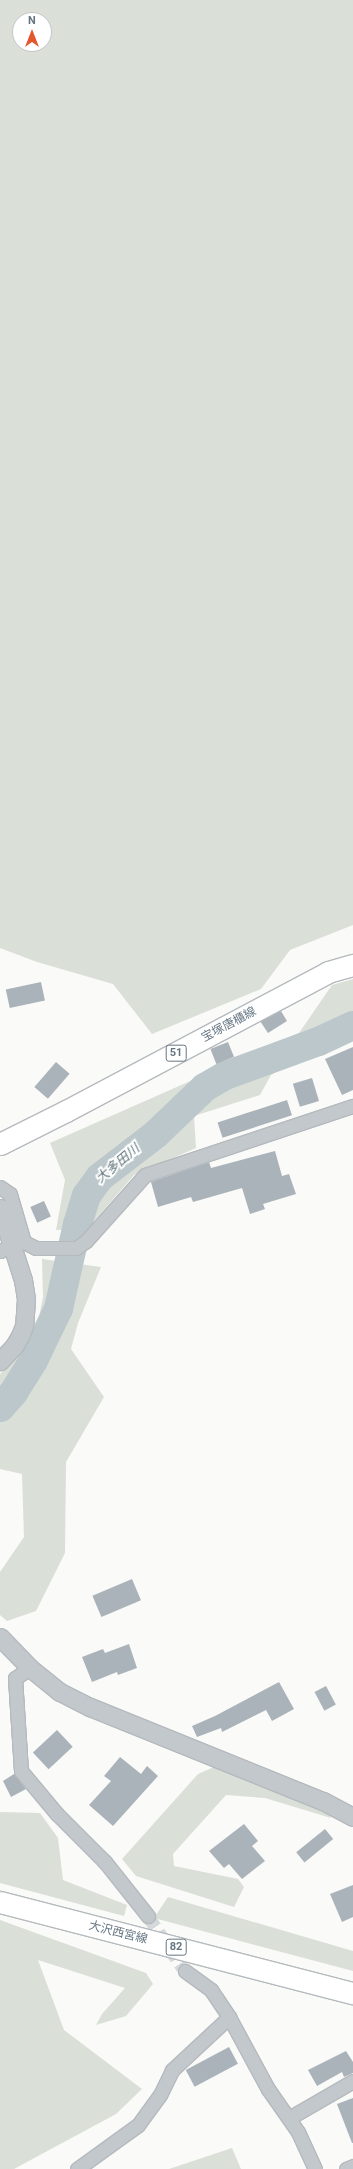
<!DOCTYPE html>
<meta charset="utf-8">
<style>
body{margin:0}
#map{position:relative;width:353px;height:2169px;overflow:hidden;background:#fafaf8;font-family:Roboto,"Noto Sans JP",sans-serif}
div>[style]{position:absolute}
.green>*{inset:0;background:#dadfd7}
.river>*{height:29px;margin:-14.5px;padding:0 14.5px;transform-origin:14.5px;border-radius:14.5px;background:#bbc7cb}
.building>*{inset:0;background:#aab3b9;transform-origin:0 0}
.minor-tunnel>*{height:13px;margin-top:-6.5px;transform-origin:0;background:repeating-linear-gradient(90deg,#d5d9db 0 13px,transparent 0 19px)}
.roads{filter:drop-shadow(1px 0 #b5babe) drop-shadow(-1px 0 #b5babe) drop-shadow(0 1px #b5babe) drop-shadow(0 -1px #b5babe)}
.minor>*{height:13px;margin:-6.5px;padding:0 6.5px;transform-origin:6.5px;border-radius:6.5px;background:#c3c8cc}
.tertiary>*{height:17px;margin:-8.5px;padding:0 8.5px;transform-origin:8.5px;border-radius:8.5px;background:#c3c8cc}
.primary>*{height:21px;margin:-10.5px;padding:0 10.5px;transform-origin:10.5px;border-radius:10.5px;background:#fff}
span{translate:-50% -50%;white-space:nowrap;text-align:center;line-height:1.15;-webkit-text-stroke:4px #fff;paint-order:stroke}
.shield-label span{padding:1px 3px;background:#fff;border:1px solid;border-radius:3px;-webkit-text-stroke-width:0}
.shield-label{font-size:11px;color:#657683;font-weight:700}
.street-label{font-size:12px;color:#657683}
.water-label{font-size:13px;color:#60757c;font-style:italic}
.north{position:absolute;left:12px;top:12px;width:40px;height:40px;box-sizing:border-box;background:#fff;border:1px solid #c1c8cd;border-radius:50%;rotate:0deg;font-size:11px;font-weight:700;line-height:16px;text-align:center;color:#657683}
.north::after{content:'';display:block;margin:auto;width:14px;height:18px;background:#e4572e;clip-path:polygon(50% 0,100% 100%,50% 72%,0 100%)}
</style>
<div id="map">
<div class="green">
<div style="clip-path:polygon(evenodd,0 0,353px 0,353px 925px,290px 950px,261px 989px,152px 1034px,113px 984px,37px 962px,0 948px,0 0,20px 20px,44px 20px,44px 44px,20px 44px,20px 20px)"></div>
<div style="clip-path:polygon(353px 979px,353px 1029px,319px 1045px,271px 1075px,260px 1095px,194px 1116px,196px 1148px,134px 1175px,87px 1229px,56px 1230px,65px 1180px,50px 1143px,299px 1033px,332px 985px)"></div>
<div style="clip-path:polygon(42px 1259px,101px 1267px,78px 1323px,71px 1349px,104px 1397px,66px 1462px,65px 1553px,36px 1611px,7px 1621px,0 1615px,0 1572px,24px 1537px,22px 1474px,0 1469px,0 1374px,32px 1339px,38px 1322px,43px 1297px)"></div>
<div style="clip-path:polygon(214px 1767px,326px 1809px,331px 1818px,265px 1798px,226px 1795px,173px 1854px,174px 1866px,238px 1879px,244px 1887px,234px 1907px,136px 1876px,122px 1859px,198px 1774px)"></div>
<div style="clip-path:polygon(0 1812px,40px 1813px,58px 1838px,63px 1880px,127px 1905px,124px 1916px,0 1883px)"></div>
<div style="clip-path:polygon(168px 1897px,353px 1951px,353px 1971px,154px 1918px)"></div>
<div style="clip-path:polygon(0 1920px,146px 1973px,153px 1984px,126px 2016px,96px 2025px,102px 2014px,125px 1988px,38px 1960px,64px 2030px,142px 2089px,116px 2114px,14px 2169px,0 2169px)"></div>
<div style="clip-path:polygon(232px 2148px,241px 2169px,169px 2169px)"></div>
</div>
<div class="river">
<div style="left:0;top:1407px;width:20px;rotate:-49deg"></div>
<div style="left:13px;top:1392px;width:38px;rotate:-58deg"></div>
<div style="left:33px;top:1360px;width:58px;rotate:-64.3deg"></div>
<div style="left:58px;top:1308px;width:86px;rotate:-77.3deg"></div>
<div style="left:77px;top:1224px;width:30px;rotate:-73deg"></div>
<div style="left:86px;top:1195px;width:22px;rotate:-54deg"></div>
<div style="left:99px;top:1177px;width:71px;rotate:-37.5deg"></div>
<div style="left:155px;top:1134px;width:68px;rotate:-43.8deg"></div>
<div style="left:204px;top:1087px;width:24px;rotate:-30deg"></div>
<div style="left:225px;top:1075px;width:99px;rotate:-20.1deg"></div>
<div style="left:318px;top:1041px;width:38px;rotate:-25deg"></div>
</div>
<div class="building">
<div style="left:41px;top:982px;width:19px;height:36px;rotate:78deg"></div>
<div style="clip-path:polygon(281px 1011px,287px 1021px,268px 1033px,260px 1021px)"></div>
<div style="left:228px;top:1042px;width:16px;height:19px;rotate:68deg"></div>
<div style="clip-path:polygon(353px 1047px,353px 1090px,342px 1095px,325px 1059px)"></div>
<div style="left:56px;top:1062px;width:18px;height:33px;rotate:41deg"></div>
<div style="left:312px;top:1078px;width:24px;height:20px;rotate:73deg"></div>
<div style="left:287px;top:1100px;width:16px;height:73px;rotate:72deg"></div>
<div style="clip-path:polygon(275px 1151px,282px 1176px,289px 1174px,296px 1194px,263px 1204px,265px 1209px,250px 1214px,242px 1188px,193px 1202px,191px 1197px,158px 1207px,151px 1182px,209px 1162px,211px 1168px)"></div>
<div style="left:44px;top:1201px;width:17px;height:15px;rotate:66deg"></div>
<div style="left:132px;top:1579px;width:23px;height:43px;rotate:67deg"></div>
<div style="clip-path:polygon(129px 1644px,137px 1668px,118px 1675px,117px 1672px,92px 1682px,82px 1657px,103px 1649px,105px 1653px)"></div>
<div style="clip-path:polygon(279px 1682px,294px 1709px,272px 1721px,266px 1710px,222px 1732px,221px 1728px,197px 1737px,192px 1726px,215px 1716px)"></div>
<div style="left:326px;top:1686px;width:21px;height:13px;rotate:62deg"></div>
<div style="left:57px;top:1730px;width:23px;height:33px;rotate:47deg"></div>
<div style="clip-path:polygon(120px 1757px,141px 1774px,147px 1766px,158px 1776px,113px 1826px,89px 1805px,111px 1781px,104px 1776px)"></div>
<div style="clip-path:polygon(14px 1774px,26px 1789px,11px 1797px,3px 1781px)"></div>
<div style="clip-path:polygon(244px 1824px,258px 1841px,252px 1846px,265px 1861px,242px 1879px,229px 1864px,224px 1868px,209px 1851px)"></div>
<div style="left:325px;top:1829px;width:13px;height:37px;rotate:51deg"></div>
<div style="clip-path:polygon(353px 1885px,353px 1917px,342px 1922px,330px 1894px)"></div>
<div style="left:229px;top:2047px;width:19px;height:49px;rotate:62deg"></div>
<div style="clip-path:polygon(346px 2051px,353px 2062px,353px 2073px,344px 2077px,342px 2072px,317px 2086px,308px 2070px)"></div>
<div style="clip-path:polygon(353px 2098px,353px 2143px,352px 2143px,337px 2104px)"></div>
</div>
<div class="minor-tunnel">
<div style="left:148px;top:1916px;width:66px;rotate:56.1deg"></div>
</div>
<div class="roads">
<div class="minor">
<div style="left:0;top:1187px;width:12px;rotate:35deg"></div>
<div style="left:10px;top:1194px;width:50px;rotate:73.7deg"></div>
<div style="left:24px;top:1242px;width:13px;rotate:27deg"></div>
<div style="left:36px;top:1248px;width:40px"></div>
<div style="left:76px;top:1248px;width:12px;rotate:-35deg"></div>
<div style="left:86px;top:1241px;width:89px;rotate:-48.2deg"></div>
<div style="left:145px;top:1175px;width:219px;rotate:-18.4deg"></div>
<div style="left:0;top:1251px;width:14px;rotate:-25deg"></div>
<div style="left:30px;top:1668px;width:18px;rotate:146deg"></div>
<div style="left:15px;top:1678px;width:93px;rotate:86.3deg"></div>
<div style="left:21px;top:1771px;width:56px;rotate:50.1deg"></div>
<div style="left:57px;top:1814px;width:68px;rotate:45deg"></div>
<div style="left:105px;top:1862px;width:69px;rotate:51.5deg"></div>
<div style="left:185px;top:1971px;width:32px;rotate:36deg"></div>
<div style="left:211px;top:1990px;width:32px;rotate:56deg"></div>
<div style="left:229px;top:2017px;width:82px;rotate:61.6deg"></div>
<div style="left:268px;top:2089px;width:52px;rotate:55.1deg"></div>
<div style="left:298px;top:2132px;width:41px;rotate:65.3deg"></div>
<div style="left:289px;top:2118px;width:74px;rotate:-30deg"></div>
<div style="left:77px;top:2169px;width:75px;rotate:-35.8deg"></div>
<div style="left:138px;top:2125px;width:37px;rotate:-54deg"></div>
<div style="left:160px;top:2095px;width:28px;rotate:-64deg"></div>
<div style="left:172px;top:2070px;width:78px;rotate:-42.9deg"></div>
<div style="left:346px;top:2169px;width:8px;rotate:-23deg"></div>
</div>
<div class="tertiary">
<div style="left:0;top:1208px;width:76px;rotate:72.3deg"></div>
<div style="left:23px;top:1280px;width:19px;rotate:81deg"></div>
<div style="left:26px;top:1299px;width:27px;rotate:94deg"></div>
<div style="left:24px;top:1326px;width:11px;rotate:112deg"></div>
<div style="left:20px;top:1336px;width:12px;rotate:121deg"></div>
<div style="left:14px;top:1346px;width:21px;rotate:133deg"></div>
<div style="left:0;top:1637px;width:43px;rotate:45.9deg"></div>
<div style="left:30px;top:1668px;width:38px;rotate:39deg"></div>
<div style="left:60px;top:1692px;width:34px;rotate:27deg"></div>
<div style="left:90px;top:1707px;width:251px;rotate:22deg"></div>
<div style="left:323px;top:1801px;width:34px;rotate:28deg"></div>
</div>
<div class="primary">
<div style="left:0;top:1144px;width:74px;rotate:-26.6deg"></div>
<div style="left:66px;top:1111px;width:297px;rotate:-27.9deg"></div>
<div style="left:328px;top:972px;width:26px;rotate:-16deg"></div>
<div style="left:0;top:1902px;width:365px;rotate:14.5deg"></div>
</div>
</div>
<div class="shield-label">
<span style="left:176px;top:1053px">51</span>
<span style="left:176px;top:1947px">82</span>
</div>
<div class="street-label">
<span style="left:229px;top:1025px;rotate:-28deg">宝塚唐櫃線</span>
<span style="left:118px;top:1933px;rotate:14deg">大沢西宮線</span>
</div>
<div class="water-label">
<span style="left:118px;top:1164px;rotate:-40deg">大多田川</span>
</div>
<div class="north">N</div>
</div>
